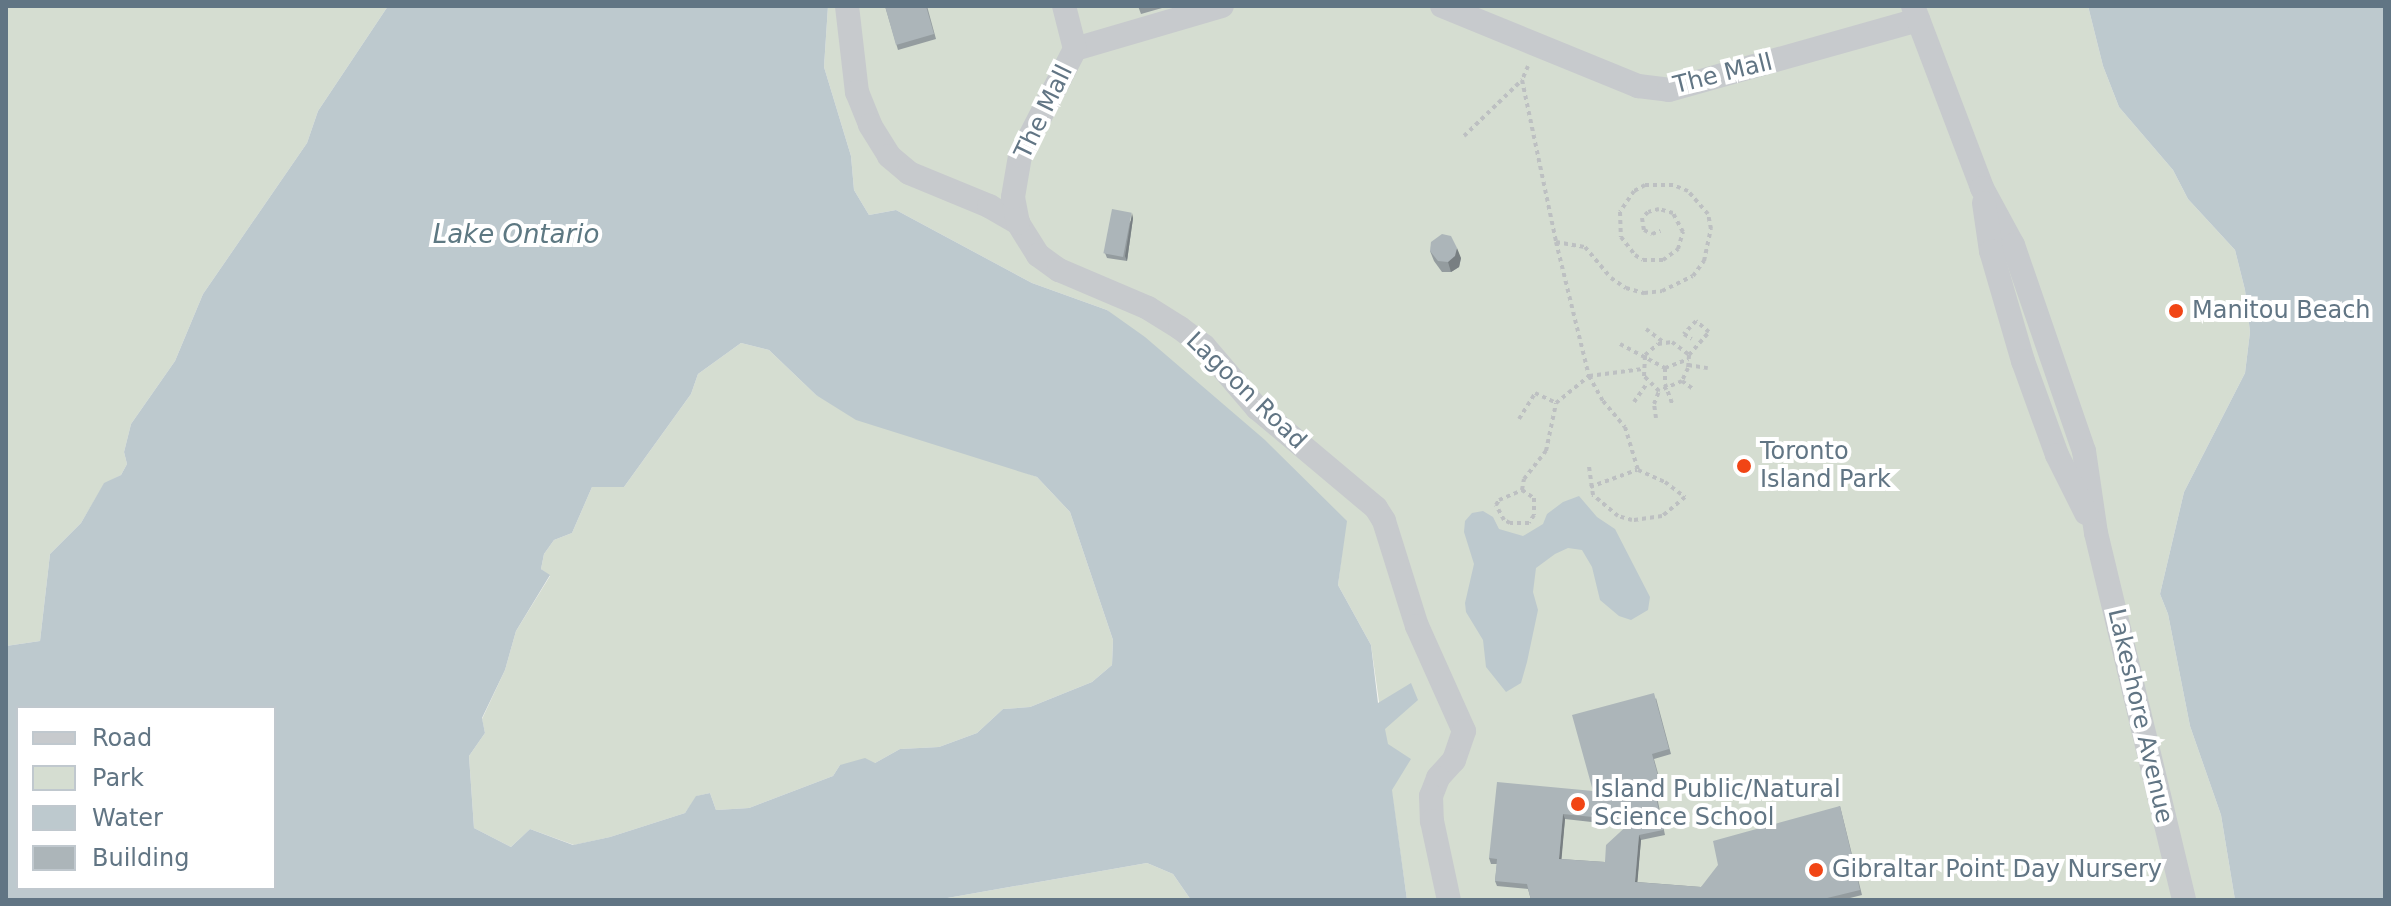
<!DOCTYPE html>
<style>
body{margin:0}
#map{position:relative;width:2391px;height:906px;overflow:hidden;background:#f5f5f0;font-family:"DejaVu Sans",sans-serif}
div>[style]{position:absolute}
.green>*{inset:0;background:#d5ddd1}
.water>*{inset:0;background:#bdc9ce}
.path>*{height:4px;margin-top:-2px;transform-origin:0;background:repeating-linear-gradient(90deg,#bdc0c2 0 4px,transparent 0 8px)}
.minor>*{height:24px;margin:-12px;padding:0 12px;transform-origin:12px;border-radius:12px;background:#c7cacd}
.wall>*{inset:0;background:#949c9f}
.shaded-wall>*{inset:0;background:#787f82}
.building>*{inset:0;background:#acb5b9;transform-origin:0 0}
.dots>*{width:22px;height:22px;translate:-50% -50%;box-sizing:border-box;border:4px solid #fff;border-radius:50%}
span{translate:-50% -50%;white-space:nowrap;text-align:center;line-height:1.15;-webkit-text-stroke:8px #fff;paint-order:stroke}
.street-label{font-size:24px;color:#617584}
.poi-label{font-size:24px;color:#617584}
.left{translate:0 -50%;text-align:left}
.water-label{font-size:26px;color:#5d7882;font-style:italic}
.frame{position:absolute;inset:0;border:8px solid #617584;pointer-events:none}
.legend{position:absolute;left:16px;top:706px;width:260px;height:184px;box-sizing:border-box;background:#fff;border:2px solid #c0c8ce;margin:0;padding:10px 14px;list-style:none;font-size:24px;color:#617584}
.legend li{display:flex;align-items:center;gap:16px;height:40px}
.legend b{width:40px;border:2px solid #c0c8ce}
</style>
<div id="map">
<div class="green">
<div style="clip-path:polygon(6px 6px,388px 6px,318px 111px,307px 143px,203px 294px,175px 361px,131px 424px,124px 452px,127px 464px,121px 475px,104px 484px,81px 523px,50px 554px,40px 641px,6px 646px)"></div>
<div style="clip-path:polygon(828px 6px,2088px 6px,2103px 66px,2119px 107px,2173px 170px,2188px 199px,2235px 250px,2245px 290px,2250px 332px,2245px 373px,2184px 492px,2160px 594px,2168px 614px,2190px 726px,2221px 815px,2235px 900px,1407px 900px,1371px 645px,1338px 585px,1346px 521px,1107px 310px,1032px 283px,896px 210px,869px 215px,854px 190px,851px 156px,824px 67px)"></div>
<div style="clip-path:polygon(741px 343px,769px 350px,816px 395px,1037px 477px,1070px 512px,1113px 640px,1112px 665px,1092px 682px,1030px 707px,1003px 709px,977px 733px,939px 747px,900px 749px,875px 763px,840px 765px,833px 776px,749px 808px,716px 810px,710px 793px,697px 796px,685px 813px,610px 837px,574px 845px,530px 829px,511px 847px,474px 828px,469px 756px,485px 733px,482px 719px,505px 670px,516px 631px,550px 576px,541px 569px,544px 554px,554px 540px,572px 533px,592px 487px,624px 487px,691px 394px,698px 374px)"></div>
<div style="clip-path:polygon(1147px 863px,1173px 874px,1191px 900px,936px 900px)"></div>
</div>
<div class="water">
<div style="clip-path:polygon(evenodd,388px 6px,828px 6px,824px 67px,851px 156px,854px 190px,869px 215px,896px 210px,1032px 283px,1107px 310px,1145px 337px,1265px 440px,1347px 521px,1338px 585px,1371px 645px,1378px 703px,1411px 683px,1418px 700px,1385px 729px,1388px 744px,1411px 759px,1392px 790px,1407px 900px,1191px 900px,1173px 874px,1147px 863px,936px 900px,6px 900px,6px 646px,40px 641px,50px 554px,81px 523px,104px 483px,121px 475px,127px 464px,124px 452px,131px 424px,175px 361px,203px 294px,307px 143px,318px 111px,388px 6px,741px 343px,769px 350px,816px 395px,856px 420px,1037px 477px,1070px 512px,1113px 640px,1112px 665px,1092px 682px,1030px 707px,1003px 709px,977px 733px,939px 747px,900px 749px,875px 763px,865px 758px,840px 765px,833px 776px,749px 808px,716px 810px,710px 793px,696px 796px,685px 813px,610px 837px,573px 845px,530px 829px,511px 847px,474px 828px,469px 756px,485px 733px,482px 718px,505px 670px,516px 631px,550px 575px,541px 569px,544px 554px,554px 540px,572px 533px,592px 487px,624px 487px,691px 394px,698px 374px,741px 343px,388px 6px,18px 708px,274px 708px,274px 888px,18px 888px,18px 708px)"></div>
<div style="clip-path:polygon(2088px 6px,2385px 6px,2385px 900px,2235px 900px,2221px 815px,2190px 726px,2168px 614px,2160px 594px,2184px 492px,2245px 373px,2250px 332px,2245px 290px,2235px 250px,2188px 199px,2173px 170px,2119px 107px,2103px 66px)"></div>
<div style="clip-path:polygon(1579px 496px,1597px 517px,1615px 529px,1650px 597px,1648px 610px,1631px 620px,1619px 616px,1600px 600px,1592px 567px,1582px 550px,1568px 548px,1555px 554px,1536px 568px,1533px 592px,1538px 610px,1527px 662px,1521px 683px,1506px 692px,1486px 667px,1483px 640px,1466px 612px,1465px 603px,1474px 564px,1464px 532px,1465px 521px,1472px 513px,1483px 511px,1493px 517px,1499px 529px,1523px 536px,1543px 524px,1547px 514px,1563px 502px)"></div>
</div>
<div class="path">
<div style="left:1528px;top:66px;width:15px;rotate:113deg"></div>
<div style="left:1522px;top:80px;width:166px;rotate:78.1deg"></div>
<div style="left:1556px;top:242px;width:138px;rotate:76.2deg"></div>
<div style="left:1589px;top:376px;width:29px;rotate:61deg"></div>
<div style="left:1603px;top:401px;width:34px;rotate:50deg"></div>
<div style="left:1625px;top:427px;width:45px;rotate:73.2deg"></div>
<div style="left:1638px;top:470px;width:30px;rotate:24deg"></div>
<div style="left:1665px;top:482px;width:25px;rotate:37deg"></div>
<div style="left:1685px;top:497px;width:30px;rotate:140deg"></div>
<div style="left:1662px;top:516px;width:30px;rotate:172deg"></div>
<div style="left:1632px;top:520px;width:15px;rotate:-164deg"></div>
<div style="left:1618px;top:516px;width:33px;rotate:-140deg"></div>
<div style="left:1593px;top:495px;width:29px;rotate:-98deg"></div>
<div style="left:1464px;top:136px;width:81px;rotate:-44deg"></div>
<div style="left:1556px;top:242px;width:29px;rotate:10deg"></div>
<div style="left:1585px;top:247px;width:40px;rotate:50deg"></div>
<div style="left:1611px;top:278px;width:18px;rotate:34deg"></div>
<div style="left:1626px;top:288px;width:19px;rotate:16deg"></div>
<div style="left:1644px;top:293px;width:18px;rotate:-6deg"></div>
<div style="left:1662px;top:291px;width:34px;rotate:-26deg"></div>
<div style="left:1693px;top:276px;width:19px;rotate:-54deg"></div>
<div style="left:1704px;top:261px;width:33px;rotate:-78deg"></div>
<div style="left:1711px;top:229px;width:15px;rotate:-101deg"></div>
<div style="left:1708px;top:214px;width:30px;rotate:-131deg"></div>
<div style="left:1688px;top:191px;width:16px;rotate:-158deg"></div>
<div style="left:1673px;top:185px;width:28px;rotate:180deg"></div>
<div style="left:1645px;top:185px;width:13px;rotate:151deg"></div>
<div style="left:1634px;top:191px;width:25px;rotate:124deg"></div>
<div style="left:1620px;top:212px;width:25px;rotate:88deg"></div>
<div style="left:1621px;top:237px;width:23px;rotate:52deg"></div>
<div style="left:1635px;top:255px;width:9px;rotate:32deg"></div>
<div style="left:1643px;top:260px;width:20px"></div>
<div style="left:1663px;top:260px;width:19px;rotate:-36deg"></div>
<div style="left:1678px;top:249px;width:18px;rotate:-74deg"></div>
<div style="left:1683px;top:232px;width:21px;rotate:-118deg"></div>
<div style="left:1673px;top:213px;width:15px;rotate:-164deg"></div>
<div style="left:1659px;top:209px;width:11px;rotate:165deg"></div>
<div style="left:1648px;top:212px;width:8px;rotate:135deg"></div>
<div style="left:1642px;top:218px;width:12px;rotate:81deg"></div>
<div style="left:1644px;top:230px;width:9px;rotate:27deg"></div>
<div style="left:1652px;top:234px;width:9px;rotate:-21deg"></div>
<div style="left:1646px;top:329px;width:21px;rotate:37deg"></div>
<div style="left:1620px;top:344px;width:51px;rotate:28.1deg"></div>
<div style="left:1665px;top:368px;width:16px;rotate:90deg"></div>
<div style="left:1665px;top:384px;width:23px;rotate:70deg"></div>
<div style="left:1689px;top:355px;width:30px;rotate:-49deg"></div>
<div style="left:1709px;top:332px;width:17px;rotate:-140deg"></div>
<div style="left:1696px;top:321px;width:18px;rotate:133deg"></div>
<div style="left:1684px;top:334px;width:9px;rotate:32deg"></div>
<div style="left:1688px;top:365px;width:20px;rotate:9deg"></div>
<div style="left:1665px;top:368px;width:25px;rotate:-21deg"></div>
<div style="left:1682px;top:381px;width:14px;rotate:36deg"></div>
<div style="left:1634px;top:402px;width:24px;rotate:-55deg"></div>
<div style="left:1656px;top:418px;width:14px;rotate:-98deg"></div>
<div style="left:1654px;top:404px;width:14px;rotate:-69deg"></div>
<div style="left:1659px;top:391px;width:21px;rotate:-135deg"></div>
<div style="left:1644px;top:376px;width:21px;rotate:-87deg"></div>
<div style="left:1645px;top:355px;width:17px;rotate:-40deg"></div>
<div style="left:1658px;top:344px;width:14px;rotate:-8deg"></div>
<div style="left:1672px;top:342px;width:21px;rotate:37deg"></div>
<div style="left:1689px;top:355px;width:13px;rotate:94deg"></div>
<div style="left:1688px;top:368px;width:14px;rotate:115deg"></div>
<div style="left:1682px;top:381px;width:25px;rotate:157deg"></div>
<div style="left:1519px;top:419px;width:31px;rotate:-58deg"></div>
<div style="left:1535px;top:393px;width:23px;rotate:25deg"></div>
<div style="left:1556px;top:403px;width:43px;rotate:-39.3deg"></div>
<div style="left:1589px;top:376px;width:54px;rotate:-7.4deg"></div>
<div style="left:1590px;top:487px;width:50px;rotate:-19.9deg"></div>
<div style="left:1522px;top:490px;width:14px;rotate:34deg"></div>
<div style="left:1534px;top:498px;width:17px;rotate:90deg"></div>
<div style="left:1534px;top:515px;width:9px;rotate:122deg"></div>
<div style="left:1529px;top:523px;width:19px;rotate:180deg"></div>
<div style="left:1510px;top:523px;width:7px;rotate:-153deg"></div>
<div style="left:1504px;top:520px;width:17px;rotate:-118deg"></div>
<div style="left:1496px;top:505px;width:6px;rotate:-59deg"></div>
<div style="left:1499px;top:500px;width:25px;rotate:-23deg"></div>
<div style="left:1522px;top:490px;width:11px;rotate:-80deg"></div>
<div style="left:1524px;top:479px;width:36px;rotate:-52deg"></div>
<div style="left:1546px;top:451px;width:49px;rotate:-78.2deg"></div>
</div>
<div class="minor">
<div style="left:847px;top:6px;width:87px;rotate:83.4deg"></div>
<div style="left:857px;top:92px;width:35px;rotate:68deg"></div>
<div style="left:870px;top:125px;width:36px;rotate:58deg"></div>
<div style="left:889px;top:156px;width:26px;rotate:40deg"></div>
<div style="left:909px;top:173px;width:87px;rotate:22.4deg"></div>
<div style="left:989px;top:206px;width:34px;rotate:30deg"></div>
<div style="left:1018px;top:223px;width:38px;rotate:58deg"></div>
<div style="left:1038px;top:255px;width:26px;rotate:36deg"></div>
<div style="left:1059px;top:270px;width:97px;rotate:23.1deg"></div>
<div style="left:1148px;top:308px;width:38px;rotate:32deg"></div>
<div style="left:1180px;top:328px;width:30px;rotate:37deg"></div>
<div style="left:1204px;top:346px;width:82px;rotate:49.5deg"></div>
<div style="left:1257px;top:408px;width:155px;rotate:40deg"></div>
<div style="left:1376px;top:508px;width:15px;rotate:58deg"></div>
<div style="left:1384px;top:521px;width:110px;rotate:72.6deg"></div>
<div style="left:1417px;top:626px;width:115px;rotate:65.9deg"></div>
<div style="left:1464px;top:731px;width:31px;rotate:109deg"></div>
<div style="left:1454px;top:760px;width:24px;rotate:132deg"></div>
<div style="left:1438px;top:778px;width:19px;rotate:111deg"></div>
<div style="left:1431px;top:796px;width:25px;rotate:88deg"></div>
<div style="left:1432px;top:821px;width:81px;rotate:77.9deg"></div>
<div style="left:1442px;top:6px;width:212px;rotate:22.2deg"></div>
<div style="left:1638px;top:86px;width:31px;rotate:7deg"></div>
<div style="left:1669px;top:90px;width:259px;rotate:-15.7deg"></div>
<div style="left:1913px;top:6px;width:195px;rotate:69.2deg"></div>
<div style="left:1982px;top:188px;width:65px;rotate:61.5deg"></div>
<div style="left:2013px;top:245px;width:218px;rotate:71deg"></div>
<div style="left:2084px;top:451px;width:83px;rotate:81.7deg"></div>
<div style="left:2096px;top:533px;width:377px;rotate:76.5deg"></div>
<div style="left:1075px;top:49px;width:153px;rotate:-16.3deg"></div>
<div style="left:1984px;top:203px;width:49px;rotate:81.7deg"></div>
<div style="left:1991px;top:251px;width:115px;rotate:73.8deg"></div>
<div style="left:2023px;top:361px;width:100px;rotate:70.1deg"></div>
<div style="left:2057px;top:455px;width:65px;rotate:63.4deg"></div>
<div style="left:1018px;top:223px;width:26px;rotate:-101deg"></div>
<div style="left:1013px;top:197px;width:42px;rotate:-80.3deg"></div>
<div style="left:1020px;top:156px;width:120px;rotate:-62.8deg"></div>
<div style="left:1075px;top:49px;width:44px;rotate:-104.3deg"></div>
</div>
<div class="wall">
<div style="clip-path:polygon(885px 6px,927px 6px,936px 39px,898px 50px)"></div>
<div style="clip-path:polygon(1138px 6px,1169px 6px,1141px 14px)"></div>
<div style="clip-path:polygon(1133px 218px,1127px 261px,1107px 258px,1105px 253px)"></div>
<div style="clip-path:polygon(1430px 251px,1461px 258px,1459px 267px,1451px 272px,1442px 272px,1434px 261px)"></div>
<div style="clip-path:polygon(evenodd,1656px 698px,1671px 754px,1654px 759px,1664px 795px,1657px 797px,1665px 835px,1641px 840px,1637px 882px,1701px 887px,1840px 806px,1862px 895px,1842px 900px,1531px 900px,1528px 889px,1497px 886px,1495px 881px,1497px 864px,1491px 864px,1489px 858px,1593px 791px,1656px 698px,1565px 819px,1627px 826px,1605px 862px,1561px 859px,1565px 819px)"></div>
</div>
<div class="shaded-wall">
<div style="clip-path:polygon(1132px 213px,1133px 218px,1127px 261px,1125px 256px)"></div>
<div style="clip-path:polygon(1457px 248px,1461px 258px,1459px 267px,1451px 272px,1448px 262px)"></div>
<div style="clip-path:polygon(1563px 814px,1565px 819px,1561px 865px,1559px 859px)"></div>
<div style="clip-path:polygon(1639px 835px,1641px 840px,1637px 887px,1635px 882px)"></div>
</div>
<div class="building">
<div style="clip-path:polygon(885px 6px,926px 6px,934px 34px,896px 45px)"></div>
<div style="left:1112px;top:209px;width:20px;height:45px;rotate:11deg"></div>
<div style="clip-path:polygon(1442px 234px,1451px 236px,1457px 248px,1455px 256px,1448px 262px,1438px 261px,1430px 251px,1431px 242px)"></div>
<div style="clip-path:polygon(evenodd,1654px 693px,1669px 749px,1652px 754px,1662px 790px,1655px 792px,1663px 830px,1639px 835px,1635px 882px,1701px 887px,1718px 865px,1713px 841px,1840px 806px,1860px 890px,1819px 900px,1531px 900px,1527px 884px,1495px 881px,1497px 859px,1489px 858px,1497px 782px,1593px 791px,1572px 715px,1654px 693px,1563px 814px,1632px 821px,1606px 845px,1605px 862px,1559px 859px,1563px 814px)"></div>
</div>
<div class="dots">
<div style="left:2176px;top:311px;background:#f14515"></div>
<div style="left:1744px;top:466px;background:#f14515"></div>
<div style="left:1578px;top:804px;background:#f14515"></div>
<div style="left:1816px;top:870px;background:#f14515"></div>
</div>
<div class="street-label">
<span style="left:1723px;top:74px;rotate:-14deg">The Mall</span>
<span style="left:1044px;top:112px;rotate:-64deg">The Mall</span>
<span style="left:1246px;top:391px;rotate:44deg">Lagoon Road</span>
<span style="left:2140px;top:716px;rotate:77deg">Lakeshore Avenue</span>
</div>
<div class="poi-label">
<span class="left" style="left:2192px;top:311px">Manitou Beach</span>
<span class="left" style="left:1760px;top:466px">Toronto<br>Island Park</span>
<span class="left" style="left:1594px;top:804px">Island Public/Natural<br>Science School</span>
<span class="left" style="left:1832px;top:870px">Gibraltar Point Day Nursery</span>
</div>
<div class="water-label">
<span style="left:516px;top:235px">Lake Ontario</span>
</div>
<div class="frame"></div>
<ul class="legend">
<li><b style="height:10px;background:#c7cacd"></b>Road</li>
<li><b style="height:22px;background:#d5ddd1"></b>Park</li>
<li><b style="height:22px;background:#bdc9ce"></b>Water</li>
<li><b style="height:22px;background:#acb5b9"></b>Building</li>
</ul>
</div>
